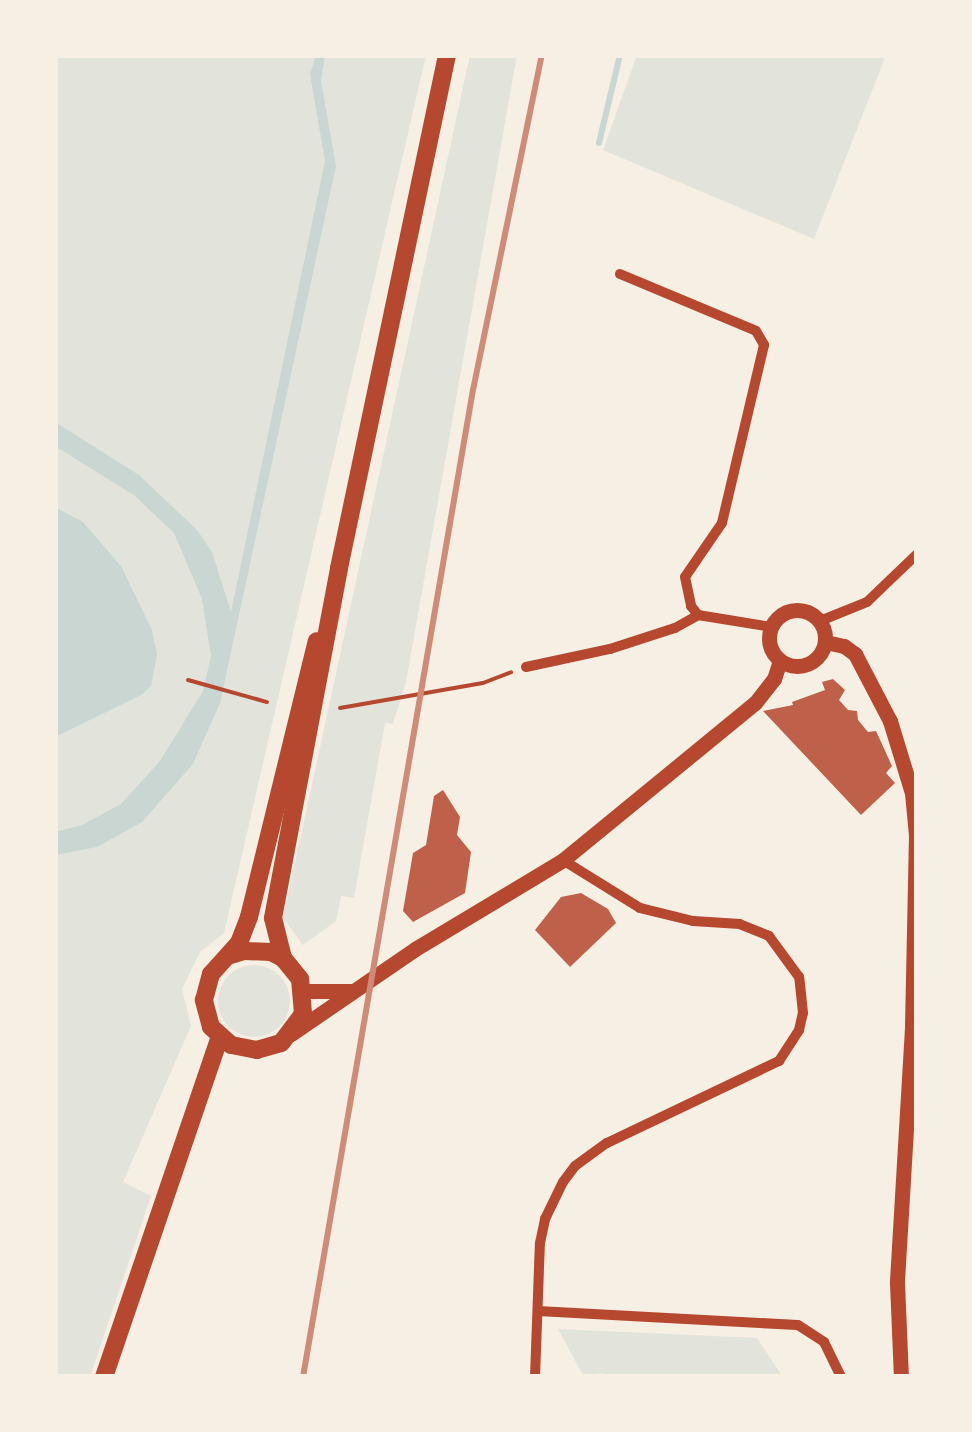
<!DOCTYPE html>
<style>
body{margin:0}
#map{position:relative;width:972px;height:1432px;overflow:hidden;background:#f6efe4;font-family:"Source Sans 3",sans-serif}
div>[style]{position:absolute}
.green>*{inset:0;background:#e2e4dc}
.round{border-radius:50%}
.water>*{inset:0;background:#c9d6d2}
.stream>*{height:6px;margin:-3px;padding:0 3px;transform-origin:3px;border-radius:3px;background:#c9d6d2}
.building>*{inset:0;background:#bf614a}
.path>*{height:4px;margin:-2px;padding:0 2px;transform-origin:2px;border-radius:2px;background:#b5482f}
.minor>*{height:10px;margin:-5px;padding:0 5px;transform-origin:5px;border-radius:5px;background:#b5482f}
.tertiary>*{height:15px;margin:-7.5px;padding:0 7.5px;transform-origin:7.5px;border-radius:7.5px;background:#b5482f}
.tertiary>.ring{margin:-7.5px;padding:0;box-sizing:content-box;background:none;border:15px solid #b5482f;border-radius:50%}
.secondary>*{height:18px;margin:-9px;padding:0 9px;transform-origin:9px;border-radius:9px;background:#b5482f}
.rail>*{height:6px;margin:-3px;padding:0 3px;transform-origin:3px;border-radius:3px;background:#cf8b77}
span{translate:-50% -50%;white-space:nowrap;text-align:center;line-height:1.15;-webkit-text-stroke:8px #f6efe4;paint-order:stroke}
.frame{position:absolute;inset:0;border:58px solid #f6efe4;pointer-events:none}
</style>
<div id="map">
<div class="green">
<div style="clip-path:polygon(55px 55px,426px 55px,224px 933px,200px 952px,182px 989px,191px 1026px,123px 1182px,151px 1196px,90px 1377px,55px 1377px)"></div>
<div style="clip-path:polygon(470px 55px,517px 55px,406px 682px,393px 724px,385px 723px,354px 898px,341px 896px,336px 921px,303px 945px,283px 918px)"></div>
<div style="clip-path:polygon(637px 55px,886px 55px,814px 239px,603px 150px)"></div>
<div class="round" style="left:218px;top:965px;width:72px;height:72px"></div>
<div style="clip-path:polygon(558px 1329px,757px 1338px,783px 1377px,604px 1377px,601px 1373px,584px 1377px)"></div>
</div>
<div class="water">
<div style="clip-path:polygon(316px 55px,325px 55px,321px 81px,336px 166px,220px 703px,193px 764px,142px 822px,97px 847px,55px 855px,55px 832px,82px 825px,121px 804px,160px 761px,203px 691px,211px 656px,202px 599px,174px 533px,135px 496px,55px 446px,55px 422px,139px 475px,197px 530px,212px 552px,231px 612px,325px 161px,310px 74px)"></div>
<div style="clip-path:polygon(55px 507px,83px 522px,121px 566px,152px 630px,157px 655px,151px 686px,141px 695px,55px 737px)"></div>
</div>
<div class="stream">
<div style="left:599px;top:143px;width:90px;rotate:-76.6deg"></div>
</div>
<div class="building">
<div style="clip-path:polygon(833px 679px,845px 690px,839px 700px,848px 710px,857px 711px,858px 720px,868px 732px,876px 731px,892px 766px,886px 773px,895px 783px,861px 815px,763px 711px,793px 705px,792px 702px,825px 690px,822px 682px)"></div>
<div style="clip-path:polygon(443px 790px,460px 817px,457px 835px,471px 852px,465px 893px,413px 922px,403px 911px,413px 853px,426px 845px,434px 796px)"></div>
<div style="clip-path:polygon(581px 893px,608px 909px,616px 923px,570px 967px,535px 930px,561px 897px)"></div>
</div>
<div class="path">
<div style="left:188px;top:680px;width:82px;rotate:15.6deg"></div>
<div style="left:340px;top:708px;width:145px;rotate:-9.9deg"></div>
<div style="left:483px;top:683px;width:30px;rotate:-21deg"></div>
</div>
<div class="minor">
<div style="left:620px;top:274px;width:147px;rotate:22.7deg"></div>
<div style="left:756px;top:331px;width:16px;rotate:60deg"></div>
<div style="left:764px;top:345px;width:183px;rotate:103.3deg"></div>
<div style="left:722px;top:523px;width:65px;rotate:124.4deg"></div>
<div style="left:685px;top:577px;width:30px;rotate:78deg"></div>
<div style="left:691px;top:606px;width:11px;rotate:52deg"></div>
<div style="left:698px;top:615px;width:74px;rotate:9.3deg"></div>
<div style="left:820px;top:621px;width:51px;rotate:-22deg"></div>
<div style="left:867px;top:602px;width:69px;rotate:-43.8deg"></div>
<div style="left:526px;top:667px;width:86px;rotate:-12.1deg"></div>
<div style="left:610px;top:649px;width:68px;rotate:-17.9deg"></div>
<div style="left:675px;top:628px;width:26px;rotate:-29deg"></div>
<div style="left:538px;top:1311px;width:260px;rotate:3.1deg"></div>
<div style="left:798px;top:1325px;width:31px;rotate:33deg"></div>
<div style="left:824px;top:1342px;width:39px;rotate:64deg"></div>
<div style="left:535px;top:1377px;width:134px;rotate:-87.9deg"></div>
<div style="left:540px;top:1243px;width:25px;rotate:-78deg"></div>
<div style="left:545px;top:1219px;width:41px;rotate:-64.1deg"></div>
<div style="left:563px;top:1182px;width:20px;rotate:-53deg"></div>
<div style="left:575px;top:1166px;width:39px;rotate:-36deg"></div>
<div style="left:607px;top:1143px;width:191px;rotate:-25.5deg"></div>
<div style="left:779px;top:1061px;width:37px;rotate:-57deg"></div>
<div style="left:799px;top:1030px;width:17px;rotate:-77deg"></div>
<div style="left:803px;top:1013px;width:36px;rotate:-96deg"></div>
<div style="left:799px;top:977px;width:51px;rotate:-126.2deg"></div>
<div style="left:769px;top:936px;width:31px;rotate:-158deg"></div>
<div style="left:740px;top:924px;width:47px;rotate:-176.3deg"></div>
<div style="left:693px;top:921px;width:55px;rotate:-166.2deg"></div>
<div style="left:640px;top:908px;width:91px;rotate:-148.1deg"></div>
</div>
<div class="tertiary">
<div class="ring" style="left:769px;top:610px;width:41px;height:41px"></div>
<div style="left:826px;top:642px;width:18px;rotate:13deg"></div>
<div style="left:844px;top:646px;width:14px;rotate:36deg"></div>
<div style="left:855px;top:654px;width:76px;rotate:62.4deg"></div>
<div style="left:890px;top:721px;width:75px;rotate:73deg"></div>
<div style="left:912px;top:793px;width:42px;rotate:84.6deg"></div>
<div style="left:916px;top:835px;width:193px;rotate:91.2deg"></div>
<div style="left:912px;top:1028px;width:255px;rotate:93.4deg"></div>
<div style="left:897px;top:1283px;width:94px;rotate:87.6deg"></div>
<div style="left:304px;top:991px;width:47px"></div>
<div style="left:291px;top:1034px;width:150px;rotate:-34.4deg"></div>
<div style="left:415px;top:949px;width:173px;rotate:-31deg"></div>
<div style="left:563px;top:860px;width:248px;rotate:-39.3deg"></div>
<div style="left:755px;top:703px;width:31px;rotate:-52deg"></div>
<div style="left:774px;top:679px;width:19px;rotate:-72deg"></div>
</div>
<div class="secondary">
<div style="left:231px;top:955px;width:14px;rotate:-17deg"></div>
<div style="left:244px;top:951px;width:27px;rotate:2deg"></div>
<div style="left:271px;top:952px;width:13px;rotate:27deg"></div>
<div style="left:283px;top:958px;width:27px;rotate:51deg"></div>
<div style="left:300px;top:979px;width:35px;rotate:85deg"></div>
<div style="left:303px;top:1014px;width:36px;rotate:127deg"></div>
<div style="left:281px;top:1043px;width:25px;rotate:164deg"></div>
<div style="left:257px;top:1050px;width:26px;rotate:-169deg"></div>
<div style="left:231px;top:1045px;width:27px;rotate:-138deg"></div>
<div style="left:211px;top:1027px;width:28px;rotate:-105deg"></div>
<div style="left:204px;top:1000px;width:27px;rotate:-75deg"></div>
<div style="left:211px;top:974px;width:42px;rotate:-47.9deg"></div>
<div style="left:239px;top:943px;width:28px;rotate:-69deg"></div>
<div style="left:249px;top:917px;width:284px;rotate:-76.2deg"></div>
<div style="left:283px;top:958px;width:41px;rotate:-104deg"></div>
<div style="left:273px;top:918px;width:356px;rotate:-79.3deg"></div>
<div style="left:339px;top:568px;width:524px;rotate:-78.11deg"></div>
<div style="left:104px;top:1377px;width:359px;rotate:-71.2deg"></div>
</div>
<div class="rail">
<div style="left:303px;top:1377px;width:1002px;rotate:-80.23deg"></div>
<div style="left:473px;top:390px;width:342px;rotate:-78.4deg"></div>
</div>
<div class="frame"></div>
</div>
